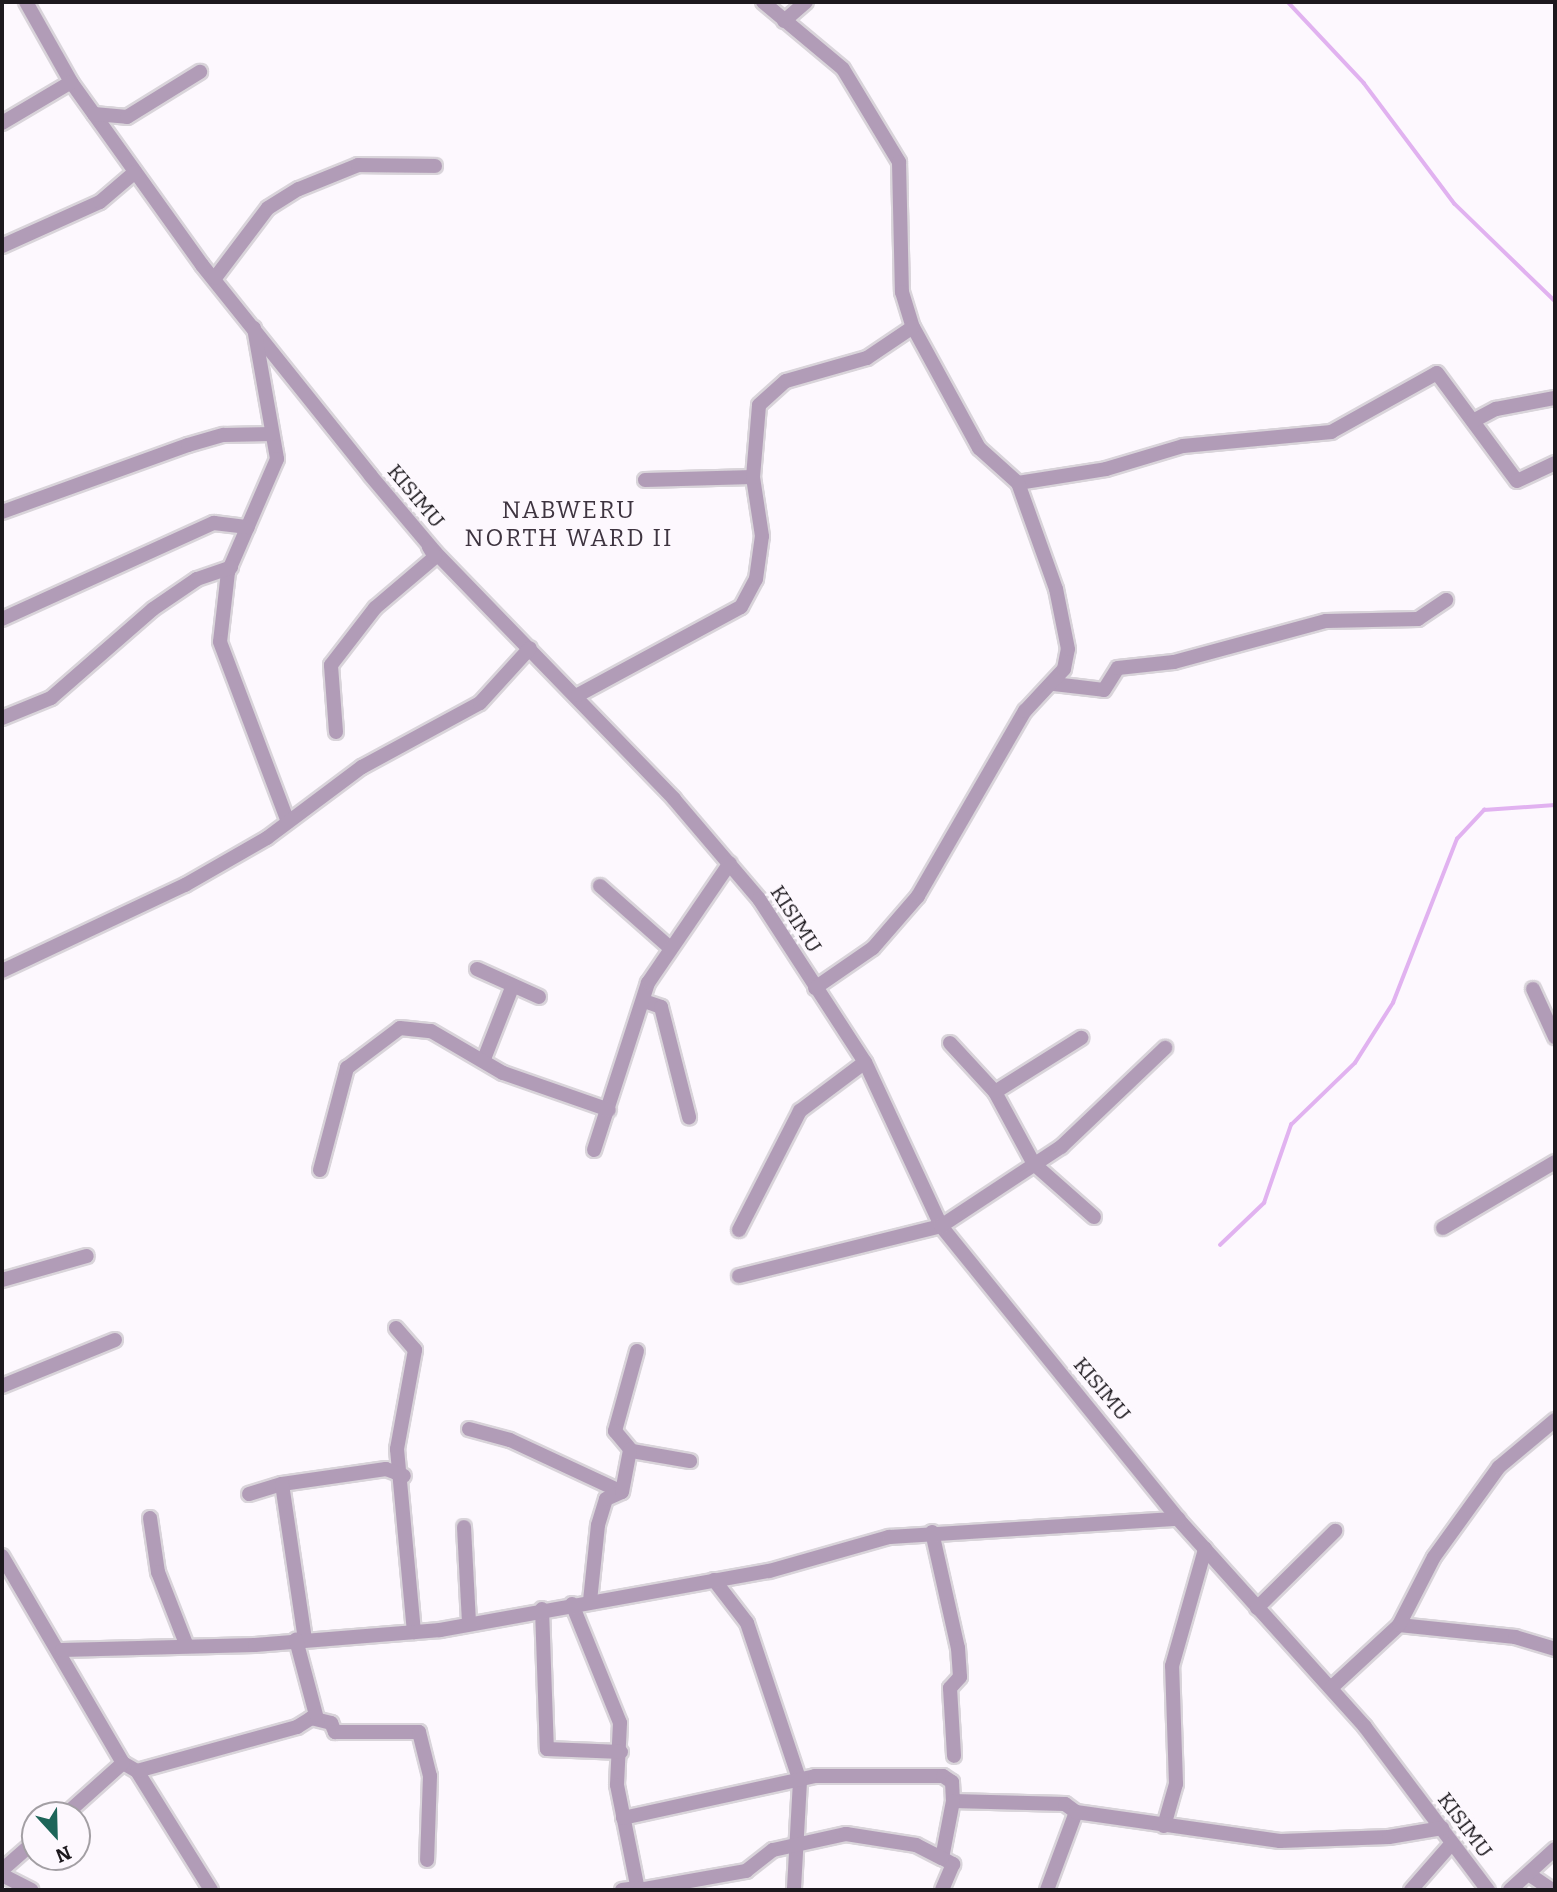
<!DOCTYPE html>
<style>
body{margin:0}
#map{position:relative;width:1557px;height:1892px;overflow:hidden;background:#fdf8fe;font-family:Bitter,serif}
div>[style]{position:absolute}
.stream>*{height:3.5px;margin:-1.75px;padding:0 1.75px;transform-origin:1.75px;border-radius:1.75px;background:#e1b2f0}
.roads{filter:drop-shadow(2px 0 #d9d4da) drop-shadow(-2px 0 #d9d4da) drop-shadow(0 2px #d9d4da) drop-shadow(0 -2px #d9d4da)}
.minor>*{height:14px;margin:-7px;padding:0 7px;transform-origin:7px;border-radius:7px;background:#b19cb7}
span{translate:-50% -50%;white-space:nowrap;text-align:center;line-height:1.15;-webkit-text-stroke:6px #fdf8fe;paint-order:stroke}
.street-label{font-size:21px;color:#1d191e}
.quarter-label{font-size:24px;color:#3e3440;letter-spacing:2px}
.frame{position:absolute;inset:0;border:4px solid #1d191e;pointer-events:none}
.north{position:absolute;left:21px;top:1801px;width:70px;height:70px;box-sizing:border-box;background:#fdf8fe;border:2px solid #a39fa4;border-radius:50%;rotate:158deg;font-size:19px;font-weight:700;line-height:28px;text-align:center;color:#1d191e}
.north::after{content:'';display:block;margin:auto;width:24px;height:32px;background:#1d6559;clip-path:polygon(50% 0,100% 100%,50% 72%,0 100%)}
</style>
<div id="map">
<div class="stream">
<div style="left:1288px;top:2px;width:111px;rotate:46.8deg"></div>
<div style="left:1364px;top:83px;width:151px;rotate:53.1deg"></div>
<div style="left:1455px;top:204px;width:139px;rotate:44.1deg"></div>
<div style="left:1220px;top:1245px;width:61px;rotate:-43.7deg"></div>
<div style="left:1264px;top:1203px;width:83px;rotate:-70.9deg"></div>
<div style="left:1291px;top:1125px;width:89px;rotate:-44.1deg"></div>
<div style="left:1355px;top:1063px;width:71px;rotate:-57.7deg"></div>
<div style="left:1393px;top:1003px;width:176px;rotate:-68.7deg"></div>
<div style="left:1457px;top:839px;width:40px;rotate:-47deg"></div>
<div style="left:1484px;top:810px;width:71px;rotate:-4deg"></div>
</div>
<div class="roads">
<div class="minor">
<div style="left:26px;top:2px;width:92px;rotate:60.6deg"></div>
<div style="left:71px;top:82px;width:225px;rotate:54.4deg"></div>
<div style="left:202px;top:265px;width:270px;rotate:51.3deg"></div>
<div style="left:371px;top:476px;width:99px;rotate:49.9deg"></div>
<div style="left:435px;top:552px;width:344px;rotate:45.9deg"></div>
<div style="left:674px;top:799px;width:131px;rotate:49.6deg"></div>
<div style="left:759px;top:899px;width:194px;rotate:57deg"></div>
<div style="left:865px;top:1062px;width:181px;rotate:65.1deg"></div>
<div style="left:941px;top:1226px;width:377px;rotate:51deg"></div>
<div style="left:1178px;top:1519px;width:280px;rotate:48deg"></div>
<div style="left:1365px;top:1727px;width:204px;rotate:53deg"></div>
<div style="left:763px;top:2px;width:104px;rotate:39.9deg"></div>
<div style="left:843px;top:69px;width:109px;rotate:58.9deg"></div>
<div style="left:899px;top:162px;width:130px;rotate:88.7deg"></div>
<div style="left:902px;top:292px;width:37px;rotate:73deg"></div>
<div style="left:913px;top:327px;width:138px;rotate:61.4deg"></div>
<div style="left:979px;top:448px;width:52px;rotate:41.9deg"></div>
<div style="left:1018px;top:483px;width:89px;rotate:-9deg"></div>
<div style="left:1106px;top:469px;width:80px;rotate:-16.6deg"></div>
<div style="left:1183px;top:446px;width:149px;rotate:-5.4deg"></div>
<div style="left:1331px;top:432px;width:121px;rotate:-29.1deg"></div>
<div style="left:1437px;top:373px;width:134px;rotate:53.5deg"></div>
<div style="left:1517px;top:481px;width:42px;rotate:-25.3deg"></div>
<div style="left:784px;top:21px;width:29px;rotate:-41deg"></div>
<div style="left:94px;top:114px;width:33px;rotate:5deg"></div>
<div style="left:127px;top:117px;width:86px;rotate:-31.7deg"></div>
<div style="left:2px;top:123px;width:80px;rotate:-30.7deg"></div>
<div style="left:2px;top:246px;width:107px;rotate:-24.2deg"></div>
<div style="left:100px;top:202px;width:46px;rotate:-40.6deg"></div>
<div style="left:215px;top:278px;width:88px;rotate:-52.9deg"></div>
<div style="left:268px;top:208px;width:36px;rotate:-32deg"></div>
<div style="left:299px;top:189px;width:64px;rotate:-22.1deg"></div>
<div style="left:358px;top:165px;width:77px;rotate:0.7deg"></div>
<div style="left:254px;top:328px;width:133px;rotate:80deg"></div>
<div style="left:277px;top:459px;width:123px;rotate:113.4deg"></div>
<div style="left:228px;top:572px;width:70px;rotate:96.5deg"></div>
<div style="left:220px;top:642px;width:192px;rotate:69.3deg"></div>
<div style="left:1473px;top:421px;width:26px;rotate:-28deg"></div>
<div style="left:1496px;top:409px;width:60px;rotate:-10.6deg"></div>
<div style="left:645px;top:480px;width:108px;rotate:-1.6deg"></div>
<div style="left:2px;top:512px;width:198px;rotate:-19.8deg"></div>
<div style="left:188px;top:445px;width:37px;rotate:-16deg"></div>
<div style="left:224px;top:435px;width:48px;rotate:-1.2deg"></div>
<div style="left:2px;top:619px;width:233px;rotate:-24.4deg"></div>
<div style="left:214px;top:523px;width:34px;rotate:7deg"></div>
<div style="left:1054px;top:684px;width:50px;rotate:6.8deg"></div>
<div style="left:1104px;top:690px;width:26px;rotate:-58deg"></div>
<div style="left:1118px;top:668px;width:56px;rotate:-6.1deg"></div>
<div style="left:1174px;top:662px;width:157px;rotate:-15.1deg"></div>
<div style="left:1326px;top:621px;width:92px;rotate:-1.2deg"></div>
<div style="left:1418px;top:619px;width:34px;rotate:-34deg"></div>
<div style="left:578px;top:695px;width:185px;rotate:-28.4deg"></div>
<div style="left:741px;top:607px;width:32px;rotate:-62deg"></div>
<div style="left:756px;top:579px;width:43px;rotate:-82.1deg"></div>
<div style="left:762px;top:536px;width:60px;rotate:-98.7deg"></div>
<div style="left:753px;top:477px;width:72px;rotate:-85.2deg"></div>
<div style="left:759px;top:405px;width:36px;rotate:-42deg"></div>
<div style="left:786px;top:381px;width:84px;rotate:-15.9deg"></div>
<div style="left:867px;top:358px;width:55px;rotate:-34deg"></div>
<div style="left:2px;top:718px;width:53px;rotate:-22.2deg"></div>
<div style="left:51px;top:698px;width:135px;rotate:-41.1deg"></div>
<div style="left:153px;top:609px;width:53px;rotate:-34.3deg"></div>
<div style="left:197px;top:579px;width:36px;rotate:-19deg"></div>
<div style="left:336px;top:732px;width:67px;rotate:-94.3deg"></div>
<div style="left:331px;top:665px;width:72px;rotate:-52.3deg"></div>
<div style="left:375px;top:608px;width:79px;rotate:-40.4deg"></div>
<div style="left:435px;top:557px;width:12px;rotate:-121deg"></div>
<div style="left:600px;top:886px;width:92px;rotate:41.5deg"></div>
<div style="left:477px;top:969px;width:68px;rotate:24.3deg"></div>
<div style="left:2px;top:971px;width:202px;rotate:-25.2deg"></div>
<div style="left:185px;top:885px;width:95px;rotate:-29.8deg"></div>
<div style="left:267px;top:838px;width:119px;rotate:-36.8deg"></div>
<div style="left:362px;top:767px;width:134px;rotate:-28.5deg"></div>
<div style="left:480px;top:703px;width:74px;rotate:-47.7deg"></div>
<div style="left:815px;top:988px;width:70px;rotate:-34.6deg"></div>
<div style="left:873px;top:948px;width:69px;rotate:-49.1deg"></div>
<div style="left:918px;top:896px;width:214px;rotate:-60deg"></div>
<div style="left:1025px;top:711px;width:57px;rotate:-47.1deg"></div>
<div style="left:1064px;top:669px;width:20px;rotate:-79deg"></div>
<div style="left:1068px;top:649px;width:61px;rotate:-101.3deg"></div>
<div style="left:1056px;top:589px;width:113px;rotate:-109.7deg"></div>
<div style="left:1533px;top:989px;width:53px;rotate:65.4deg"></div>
<div style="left:644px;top:1001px;width:18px;rotate:19deg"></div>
<div style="left:661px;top:1007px;width:114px;rotate:75.7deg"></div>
<div style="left:950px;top:1043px;width:67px;rotate:47.4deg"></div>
<div style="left:995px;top:1092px;width:82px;rotate:61.6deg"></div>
<div style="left:1034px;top:1164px;width:80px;rotate:41.5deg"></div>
<div style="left:484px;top:1059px;width:79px;rotate:-68.6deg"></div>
<div style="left:995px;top:1092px;width:102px;rotate:-32.1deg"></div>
<div style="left:594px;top:1150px;width:176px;rotate:-72.1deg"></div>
<div style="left:648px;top:983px;width:145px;rotate:-55.7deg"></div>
<div style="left:320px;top:1170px;width:106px;rotate:-75.2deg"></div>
<div style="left:347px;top:1068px;width:66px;rotate:-37deg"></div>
<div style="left:400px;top:1028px;width:31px;rotate:6deg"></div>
<div style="left:431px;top:1031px;width:83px;rotate:30.3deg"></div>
<div style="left:503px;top:1073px;width:112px;rotate:19.2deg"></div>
<div style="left:1443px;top:1228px;width:130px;rotate:-30.5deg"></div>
<div style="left:739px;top:1230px;width:134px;rotate:-62.9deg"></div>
<div style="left:800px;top:1111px;width:81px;rotate:-37deg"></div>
<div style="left:739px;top:1276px;width:208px;rotate:-13.9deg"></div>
<div style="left:941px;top:1226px;width:144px;rotate:-33.4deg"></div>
<div style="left:1061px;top:1147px;width:144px;rotate:-43.6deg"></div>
<div style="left:2px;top:1280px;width:88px;rotate:-15.8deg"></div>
<div style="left:396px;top:1328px;width:29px;rotate:49deg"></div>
<div style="left:415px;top:1350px;width:101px;rotate:100.3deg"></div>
<div style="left:397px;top:1449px;width:184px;rotate:84.7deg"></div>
<div style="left:637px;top:1351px;width:83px;rotate:105.4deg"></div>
<div style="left:615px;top:1431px;width:26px;rotate:50deg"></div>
<div style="left:632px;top:1451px;width:59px;rotate:9.8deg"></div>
<div style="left:2px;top:1386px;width:122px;rotate:-22.2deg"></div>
<div style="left:469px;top:1429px;width:42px;rotate:15deg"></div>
<div style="left:510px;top:1440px;width:123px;rotate:24.9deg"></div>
<div style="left:282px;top:1484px;width:105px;rotate:-8.2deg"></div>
<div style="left:386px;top:1469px;width:19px;rotate:21deg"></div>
<div style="left:249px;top:1494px;width:34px;rotate:-17deg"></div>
<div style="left:282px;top:1484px;width:157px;rotate:81.6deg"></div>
<div style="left:150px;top:1518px;width:55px;rotate:81.6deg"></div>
<div style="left:158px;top:1572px;width:77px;rotate:68.7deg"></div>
<div style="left:464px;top:1527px;width:97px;rotate:87deg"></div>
<div style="left:932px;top:1532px;width:119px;rotate:77.4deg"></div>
<div style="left:958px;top:1648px;width:29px;rotate:86deg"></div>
<div style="left:960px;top:1677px;width:15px;rotate:132deg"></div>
<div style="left:950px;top:1688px;width:68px;rotate:86.6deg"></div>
<div style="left:2px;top:1556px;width:240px;rotate:59.7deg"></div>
<div style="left:123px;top:1763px;width:16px;rotate:30deg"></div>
<div style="left:137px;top:1771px;width:140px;rotate:58.1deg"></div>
<div style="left:714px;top:1580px;width:54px;rotate:52.5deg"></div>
<div style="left:747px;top:1623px;width:167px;rotate:71.5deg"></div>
<div style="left:800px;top:1781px;width:109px;rotate:93.2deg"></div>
<div style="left:590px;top:1601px;width:76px;rotate:-84deg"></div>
<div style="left:598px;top:1525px;width:27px;rotate:-73deg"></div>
<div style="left:606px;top:1499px;width:17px;rotate:-24deg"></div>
<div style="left:622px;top:1492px;width:43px;rotate:-79.2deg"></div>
<div style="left:572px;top:1604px;width:128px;rotate:68deg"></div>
<div style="left:620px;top:1723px;width:62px;rotate:92.8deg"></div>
<div style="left:617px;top:1785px;width:107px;rotate:78.7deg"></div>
<div style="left:1257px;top:1608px;width:110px;rotate:-44.6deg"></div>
<div style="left:542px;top:1609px;width:140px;rotate:88deg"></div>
<div style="left:547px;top:1749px;width:74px;rotate:2.3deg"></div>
<div style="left:1399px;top:1625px;width:117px;rotate:5.9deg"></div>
<div style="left:1515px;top:1637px;width:42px;rotate:16.7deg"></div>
<div style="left:62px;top:1650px;width:193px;rotate:-1.5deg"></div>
<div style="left:255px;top:1645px;width:186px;rotate:-4.6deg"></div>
<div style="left:440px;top:1630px;width:334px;rotate:-10.2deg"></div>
<div style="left:769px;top:1571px;width:125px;rotate:-15.8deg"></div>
<div style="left:889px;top:1537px;width:290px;rotate:-3.6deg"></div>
<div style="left:1331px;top:1688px;width:93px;rotate:-42.8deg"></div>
<div style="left:1399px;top:1625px;width:76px;rotate:-62.8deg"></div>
<div style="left:1434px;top:1557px;width:111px;rotate:-54.2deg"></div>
<div style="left:1499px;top:1467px;width:73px;rotate:-40deg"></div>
<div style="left:311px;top:1718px;width:21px;rotate:14deg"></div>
<div style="left:331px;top:1723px;width:10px;rotate:66deg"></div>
<div style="left:335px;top:1732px;width:84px"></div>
<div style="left:419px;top:1732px;width:45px;rotate:76deg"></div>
<div style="left:430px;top:1776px;width:84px;rotate:92deg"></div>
<div style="left:137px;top:1771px;width:166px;rotate:-15.4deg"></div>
<div style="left:297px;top:1727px;width:22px;rotate:-32deg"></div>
<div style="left:316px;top:1715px;width:78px;rotate:-104.9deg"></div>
<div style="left:953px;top:1801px;width:112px;rotate:1.5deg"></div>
<div style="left:1065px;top:1804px;width:14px;rotate:36deg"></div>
<div style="left:65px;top:1815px;width:78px;rotate:-41.9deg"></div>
<div style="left:623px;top:1818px;width:197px;rotate:-12.3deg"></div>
<div style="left:815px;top:1776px;width:128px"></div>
<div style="left:943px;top:1776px;width:11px;rotate:34deg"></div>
<div style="left:952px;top:1782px;width:19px;rotate:87deg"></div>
<div style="left:953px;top:1801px;width:58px;rotate:100.9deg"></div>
<div style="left:942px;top:1858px;width:13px;rotate:29deg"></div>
<div style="left:953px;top:1864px;width:28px;rotate:113deg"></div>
<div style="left:1164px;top:1826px;width:44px;rotate:-74.1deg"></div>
<div style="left:1176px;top:1784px;width:118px;rotate:-91.9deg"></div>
<div style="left:1172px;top:1666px;width:122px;rotate:-74.2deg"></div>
<div style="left:2px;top:1870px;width:44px;rotate:-41.3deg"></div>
<div style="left:2px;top:1875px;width:33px;rotate:27deg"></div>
<div style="left:1530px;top:1875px;width:27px;rotate:34deg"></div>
<div style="left:622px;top:1890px;width:15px;rotate:-8deg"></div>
<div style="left:639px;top:1890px;width:109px;rotate:-10.1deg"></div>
<div style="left:746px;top:1871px;width:34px;rotate:-38deg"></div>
<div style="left:773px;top:1850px;width:75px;rotate:-12.4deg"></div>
<div style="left:846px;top:1834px;width:71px;rotate:8.9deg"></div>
<div style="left:916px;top:1845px;width:29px;rotate:27deg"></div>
<div style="left:1047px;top:1890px;width:83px;rotate:-69.6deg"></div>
<div style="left:1076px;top:1812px;width:206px;rotate:8.1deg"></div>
<div style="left:1280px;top:1841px;width:109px;rotate:-2.1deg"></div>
<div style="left:1389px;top:1837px;width:54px;rotate:-9.6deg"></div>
<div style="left:1411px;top:1890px;width:62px;rotate:-48.9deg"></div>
<div style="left:1510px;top:1890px;width:61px;rotate:-42.3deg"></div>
</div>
</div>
<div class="street-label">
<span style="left:416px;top:496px;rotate:50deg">KISIMU</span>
<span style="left:796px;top:919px;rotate:57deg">KISIMU</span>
<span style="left:1102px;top:1389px;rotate:50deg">KISIMU</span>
<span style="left:1465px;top:1825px;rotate:53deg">KISIMU</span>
</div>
<div class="quarter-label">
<span style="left:569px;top:525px">NABWERU<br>NORTH WARD II</span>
</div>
<div class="frame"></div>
<div class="north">N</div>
</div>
